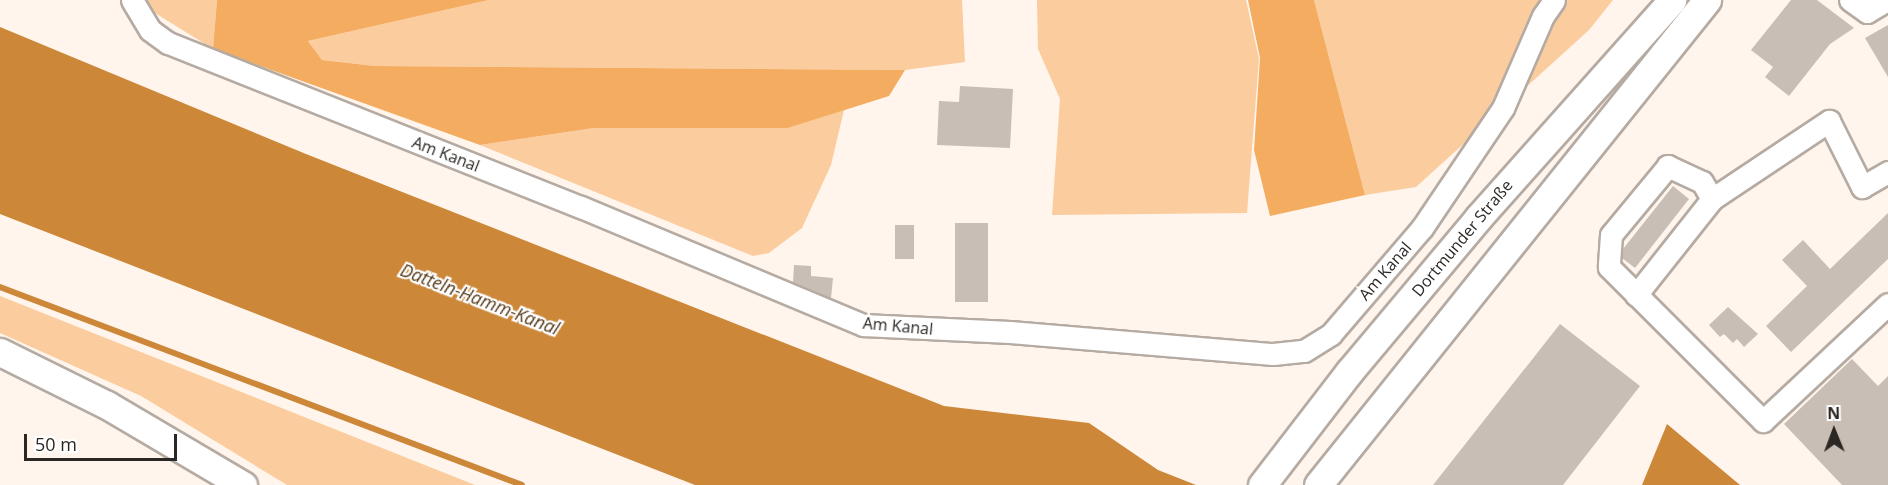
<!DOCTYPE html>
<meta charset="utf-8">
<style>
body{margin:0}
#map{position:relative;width:1888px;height:485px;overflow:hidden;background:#fff5ec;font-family:"Open Sans",sans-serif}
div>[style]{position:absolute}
.green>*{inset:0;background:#fbcc9e}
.forest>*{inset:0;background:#f4ac60}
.water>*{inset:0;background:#cc8739}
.stream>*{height:6px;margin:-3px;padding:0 3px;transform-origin:3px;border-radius:3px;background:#cc8739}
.building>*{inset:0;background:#c8beb5;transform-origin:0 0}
.roads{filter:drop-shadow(2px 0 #b5aba3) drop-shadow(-2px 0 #b5aba3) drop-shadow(0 2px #b5aba3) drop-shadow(0 -2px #b5aba3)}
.minor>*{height:21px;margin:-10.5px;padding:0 10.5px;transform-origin:10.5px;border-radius:10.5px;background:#fff}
.major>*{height:27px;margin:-13.5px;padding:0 13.5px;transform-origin:13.5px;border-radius:13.5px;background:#fff}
span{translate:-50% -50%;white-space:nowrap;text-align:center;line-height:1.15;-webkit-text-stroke:4.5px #fff;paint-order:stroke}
.street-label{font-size:16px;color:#2b2724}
.water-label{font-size:18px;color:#573a1a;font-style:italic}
.north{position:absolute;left:1804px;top:401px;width:60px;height:60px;-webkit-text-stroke:4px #fff;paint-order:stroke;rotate:359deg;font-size:16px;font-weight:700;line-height:24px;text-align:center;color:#2b2724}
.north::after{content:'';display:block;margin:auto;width:21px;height:27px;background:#2b2724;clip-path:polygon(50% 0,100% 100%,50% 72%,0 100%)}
.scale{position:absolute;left:24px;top:434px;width:153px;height:27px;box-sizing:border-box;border:3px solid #2b2724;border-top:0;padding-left:8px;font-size:18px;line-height:21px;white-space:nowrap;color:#2b2724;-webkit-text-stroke:4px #fff;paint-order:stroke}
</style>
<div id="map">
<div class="green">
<div style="clip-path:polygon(134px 0,217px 0,213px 49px)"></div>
<div style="clip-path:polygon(489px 0,962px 0,965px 62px,905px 70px,375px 66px,322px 60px,308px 41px)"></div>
<div style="clip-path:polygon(1037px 0,1246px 0,1259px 59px,1247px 213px,1052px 215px,1060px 99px,1038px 49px)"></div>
<div style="clip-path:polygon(1314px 0,1613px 0,1589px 30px,1416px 187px,1365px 195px)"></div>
<div style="clip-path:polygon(844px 110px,831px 165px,802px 228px,769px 253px,753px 256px,480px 145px,594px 128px,788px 128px)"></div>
<div style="clip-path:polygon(0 296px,475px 485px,287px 485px,141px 396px,0 333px)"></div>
</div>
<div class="forest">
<div style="clip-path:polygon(217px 0,489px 0,308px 41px,322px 60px,375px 66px,905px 70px,889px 96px,788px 128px,594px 128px,480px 145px,213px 49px)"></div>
<div style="clip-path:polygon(1248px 0,1314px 0,1365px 195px,1270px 216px,1254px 150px,1260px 58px)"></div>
</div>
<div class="water">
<div style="clip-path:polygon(0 27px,306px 154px,944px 406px,1089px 423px,1158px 470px,1196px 485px,695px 485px,0 214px)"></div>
<div style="clip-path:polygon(1667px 424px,1740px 485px,1642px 485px)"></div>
</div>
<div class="stream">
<div style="left:0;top:287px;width:558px;rotate:20.77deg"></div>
</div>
<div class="building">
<div style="clip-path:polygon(1791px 0,1817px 0,1854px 28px,1830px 44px,1789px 96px,1765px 77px,1773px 67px,1751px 50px)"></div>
<div style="clip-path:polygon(1888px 25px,1888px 77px,1865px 38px)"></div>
<div style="clip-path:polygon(960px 86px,1013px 89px,1010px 148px,937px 145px,939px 101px,959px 102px)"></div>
<div style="clip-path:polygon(1673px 186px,1689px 199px,1635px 268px,1622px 258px,1623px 249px)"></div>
<div style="clip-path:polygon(1888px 213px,1888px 259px,1791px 352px,1766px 326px,1807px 286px,1782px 260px,1803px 240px,1830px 269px)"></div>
<div style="left:955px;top:223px;width:33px;height:79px"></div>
<div style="left:895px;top:225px;width:19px;height:34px"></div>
<div style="clip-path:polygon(794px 265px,811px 266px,811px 276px,833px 278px,831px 298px,793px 282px)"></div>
<div style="clip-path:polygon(1728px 307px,1758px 334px,1744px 347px,1737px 339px,1733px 343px,1724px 334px,1720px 337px,1709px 325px)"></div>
<div style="clip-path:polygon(1560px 324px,1640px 386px,1563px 485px,1433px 485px)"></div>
<div style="clip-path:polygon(1852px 359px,1878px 386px,1888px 376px,1888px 485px,1842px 485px,1784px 424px)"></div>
</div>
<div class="roads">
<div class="minor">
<div style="left:132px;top:0;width:35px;rotate:59deg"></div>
<div style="left:150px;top:30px;width:22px;rotate:36deg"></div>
<div style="left:168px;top:43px;width:444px;rotate:21.7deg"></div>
<div style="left:581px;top:207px;width:306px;rotate:22.7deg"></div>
<div style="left:863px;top:325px;width:147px;rotate:2.7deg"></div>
<div style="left:1010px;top:332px;width:264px;rotate:4.8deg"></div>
<div style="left:1273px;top:354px;width:31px;rotate:-6deg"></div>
<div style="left:1304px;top:351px;width:32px;rotate:-32deg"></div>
<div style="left:1331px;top:334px;width:140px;rotate:-49.4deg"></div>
<div style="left:1422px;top:228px;width:145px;rotate:-56deg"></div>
<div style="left:1503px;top:108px;width:100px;rotate:-66.5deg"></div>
<div style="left:1543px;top:16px;width:19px;rotate:-55deg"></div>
<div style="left:1850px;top:0;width:21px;rotate:35deg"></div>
<div style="left:1867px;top:12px;width:23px;rotate:-31deg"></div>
<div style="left:1712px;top:199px;width:141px;rotate:-33.7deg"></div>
<div style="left:1829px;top:121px;width:74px;rotate:63.4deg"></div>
<div style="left:1862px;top:187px;width:30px;rotate:-30deg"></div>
<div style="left:1636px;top:295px;width:122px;rotate:-51.6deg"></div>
<div style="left:1712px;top:199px;width:20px;rotate:-120deg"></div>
<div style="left:1702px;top:182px;width:38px;rotate:-155deg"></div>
<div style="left:1668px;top:166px;width:89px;rotate:129.6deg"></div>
<div style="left:1611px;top:235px;width:32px;rotate:94deg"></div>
<div style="left:1609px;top:267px;width:218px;rotate:45deg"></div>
<div style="left:1763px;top:421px;width:171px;rotate:-43.1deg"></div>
</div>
<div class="major">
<div style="left:0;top:352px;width:119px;rotate:26.4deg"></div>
<div style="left:107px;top:405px;width:158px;rotate:30.5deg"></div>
<div style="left:1262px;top:485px;width:143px;rotate:-52.4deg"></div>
<div style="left:1349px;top:372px;width:201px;rotate:-50deg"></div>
<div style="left:1478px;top:218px;width:292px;rotate:-48.3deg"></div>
<div style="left:1318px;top:485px;width:622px;rotate:-51.27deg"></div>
</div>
</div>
<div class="street-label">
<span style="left:446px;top:154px;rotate:21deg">Am Kanal</span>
<span style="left:1462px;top:238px;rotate:-50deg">Dortmunder Straße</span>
<span style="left:1385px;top:271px;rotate:-49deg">Am Kanal</span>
<span style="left:898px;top:326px;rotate:5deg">Am Kanal</span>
</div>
<div class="water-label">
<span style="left:480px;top:299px;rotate:21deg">Datteln-Hamm-Kanal</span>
</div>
<div class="north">N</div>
<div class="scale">50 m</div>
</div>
